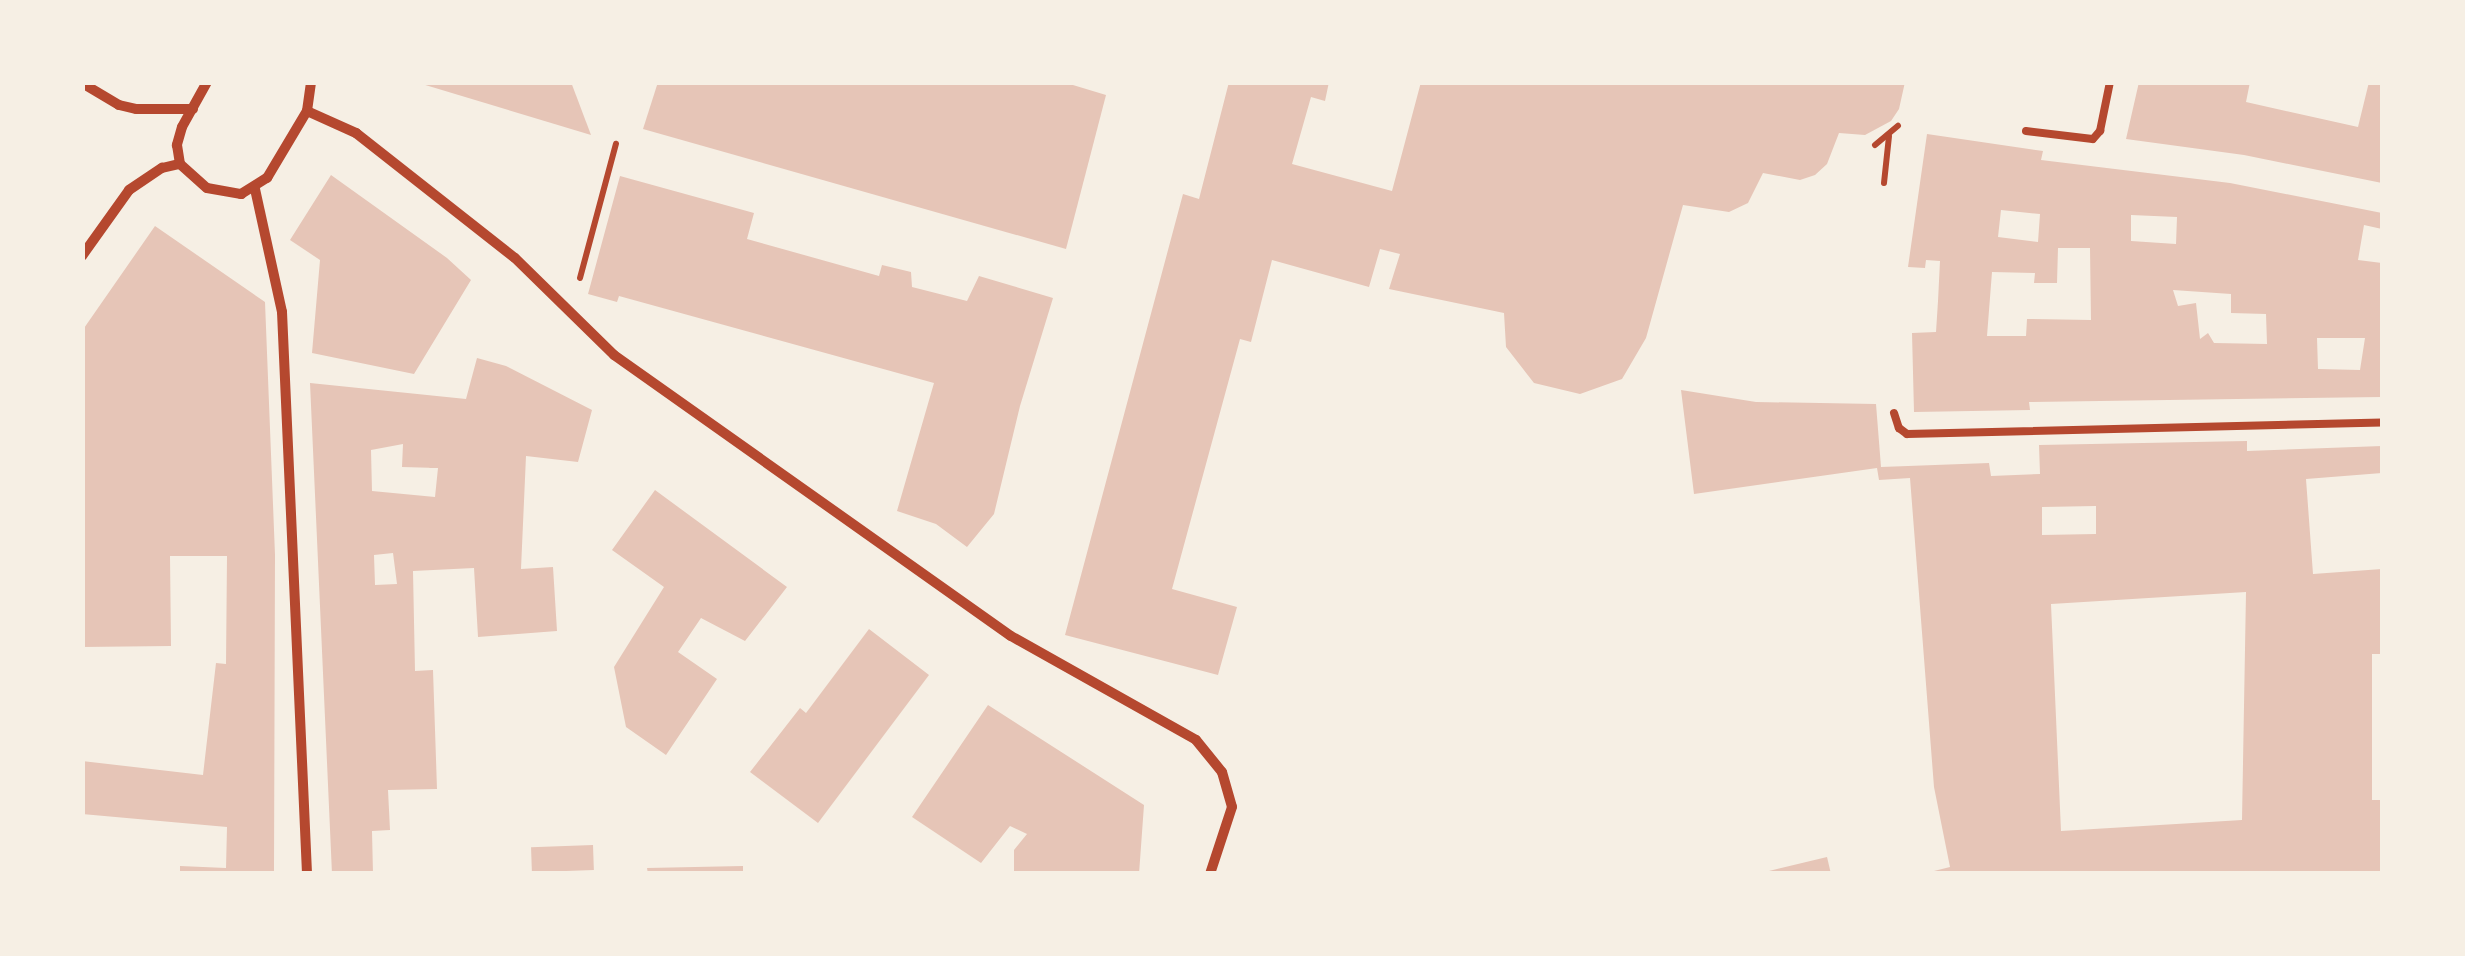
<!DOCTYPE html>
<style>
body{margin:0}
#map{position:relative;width:2465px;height:956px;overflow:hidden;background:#f6efe4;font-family:"Archivo Narrow",sans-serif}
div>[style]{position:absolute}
.building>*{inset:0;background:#e6c5b7;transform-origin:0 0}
.path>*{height:6px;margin:-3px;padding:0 3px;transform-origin:3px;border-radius:3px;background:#b5482f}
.service>*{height:8px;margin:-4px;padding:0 4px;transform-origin:4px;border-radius:4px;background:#b5482f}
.minor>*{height:10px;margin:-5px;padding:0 5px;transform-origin:5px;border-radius:5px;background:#b5482f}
span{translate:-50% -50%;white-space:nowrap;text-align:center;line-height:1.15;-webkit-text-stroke:9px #f6efe4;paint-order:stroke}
.frame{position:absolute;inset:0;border:85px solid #f6efe4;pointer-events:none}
</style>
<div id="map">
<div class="building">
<div style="clip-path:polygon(571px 82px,591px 135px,422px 84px,422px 82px)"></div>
<div style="clip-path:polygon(658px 82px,1063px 82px,1106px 95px,1066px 249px,643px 129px)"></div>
<div style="clip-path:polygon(1229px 82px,1329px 82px,1325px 101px,1311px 97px,1292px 164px,1392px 191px,1421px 82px,1905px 82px,1899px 109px,1891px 121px,1865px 135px,1839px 133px,1827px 164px,1815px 175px,1800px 180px,1763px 173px,1748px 203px,1729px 212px,1683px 205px,1646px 338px,1622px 379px,1580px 394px,1534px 383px,1506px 347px,1504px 313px,1389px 289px,1400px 254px,1380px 249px,1369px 287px,1272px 260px,1251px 342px,1240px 339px,1172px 589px,1237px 607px,1218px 675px,1065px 635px,1183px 194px,1199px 199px)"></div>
<div style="clip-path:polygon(2139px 82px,2250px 82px,2246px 102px,2358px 127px,2369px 82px,2382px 82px,2382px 183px,2244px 155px,2126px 139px)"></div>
<div style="clip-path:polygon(evenodd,1927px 134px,2043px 151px,2041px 160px,2230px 183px,2382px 213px,2382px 229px,2364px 225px,2358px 260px,2382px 263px,2382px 397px,2029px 402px,2030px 410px,1914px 412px,1912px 333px,1936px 332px,1938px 301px,1940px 261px,1926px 260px,1925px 268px,1908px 267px,1927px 134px,2001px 210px,2040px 214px,2038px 242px,1998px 237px,2001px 210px,1927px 134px,2131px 215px,2177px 217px,2176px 244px,2131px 241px,2131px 215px,1927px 134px,2058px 248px,2090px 248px,2091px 320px,2027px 319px,2026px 336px,1987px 336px,1992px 272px,2035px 273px,2034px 283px,2057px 283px,2058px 248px,1927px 134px,2173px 290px,2231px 294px,2231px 313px,2266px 314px,2267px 344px,2214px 343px,2208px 333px,2200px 339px,2196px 303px,2178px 306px,2173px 290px,1927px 134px,2317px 338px,2365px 338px,2360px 370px,2318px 369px,2317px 338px)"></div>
<div style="clip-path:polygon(331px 175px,447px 258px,471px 280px,414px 374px,312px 353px,320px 260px,290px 240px)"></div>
<div style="clip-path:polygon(620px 176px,754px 213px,747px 239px,879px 276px,882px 265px,911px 272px,912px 287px,967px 301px,979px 276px,1053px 298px,1020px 406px,994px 514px,967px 547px,936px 524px,897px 511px,934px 383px,619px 296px,617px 302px,588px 294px)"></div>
<div style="clip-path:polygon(155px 226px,265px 302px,275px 555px,274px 874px,180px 874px,180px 866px,226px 868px,227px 827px,82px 814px,82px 761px,203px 775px,216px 663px,226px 664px,227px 556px,170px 556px,171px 646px,82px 647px,82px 331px)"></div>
<div style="clip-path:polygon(evenodd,477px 358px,506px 366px,592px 410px,578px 462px,526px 456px,521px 569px,553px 567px,557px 631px,478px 637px,474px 568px,413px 571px,415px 671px,433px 670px,437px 789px,388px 790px,390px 830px,372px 831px,373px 874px,332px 874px,310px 383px,466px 399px,477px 358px,403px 444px,402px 467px,438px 468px,435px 497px,372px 491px,371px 450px,403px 444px,477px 358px,393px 553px,397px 584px,375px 585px,374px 555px,393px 553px)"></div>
<div style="clip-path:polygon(evenodd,1681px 390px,1756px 402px,1876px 404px,1881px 467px,1989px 463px,1991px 476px,2040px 474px,2039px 445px,2247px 441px,2247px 451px,2382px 446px,2382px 473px,2306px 479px,2313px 574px,2382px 569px,2382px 654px,2372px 654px,2372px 800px,2382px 800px,2382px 874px,1922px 874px,1950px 867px,1934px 787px,1910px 478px,1879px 480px,1877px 468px,1694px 494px,1681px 390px,2096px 506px,2096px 534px,2042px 535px,2042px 507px,2096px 506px,1681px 390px,2246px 592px,2242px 820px,2061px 831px,2051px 604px,2246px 592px)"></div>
<div style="clip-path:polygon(655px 490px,787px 587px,745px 641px,701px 618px,678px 652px,717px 679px,666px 755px,626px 727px,614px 667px,664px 587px,612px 550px)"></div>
<div style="clip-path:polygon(869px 629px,929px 675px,818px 823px,750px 772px,800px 708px,806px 713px)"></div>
<div style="clip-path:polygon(988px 705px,1144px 805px,1139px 874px,1014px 874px,1014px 850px,1027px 834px,1010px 826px,981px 863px,912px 817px)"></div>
<div style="left:593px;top:845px;width:25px;height:62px;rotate:88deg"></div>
<div style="clip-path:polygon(1827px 857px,1831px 874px,1765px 874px,1765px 872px)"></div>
<div style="clip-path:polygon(743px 866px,743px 874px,648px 874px,647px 868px)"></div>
</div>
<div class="path">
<div style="left:1875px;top:145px;width:30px;rotate:-40deg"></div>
<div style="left:1884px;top:183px;width:47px;rotate:-83.9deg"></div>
<div style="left:580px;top:278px;width:139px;rotate:-75deg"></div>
</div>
<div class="service">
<div style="left:2026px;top:131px;width:67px;rotate:6.8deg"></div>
<div style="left:2093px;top:139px;width:11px;rotate:-49deg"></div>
<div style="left:2100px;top:131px;width:50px;rotate:-78.5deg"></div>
<div style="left:1894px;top:413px;width:16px;rotate:72deg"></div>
<div style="left:1899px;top:428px;width:10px;rotate:37deg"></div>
<div style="left:1907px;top:434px;width:475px;rotate:-1.4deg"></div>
</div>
<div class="minor">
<div style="left:207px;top:82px;width:51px;rotate:119.1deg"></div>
<div style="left:182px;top:127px;width:19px;rotate:106deg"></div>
<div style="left:177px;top:145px;width:19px;rotate:81deg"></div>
<div style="left:180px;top:164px;width:36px;rotate:42deg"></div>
<div style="left:207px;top:188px;width:35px;rotate:10deg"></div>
<div style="left:241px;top:194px;width:31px;rotate:-32deg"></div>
<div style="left:267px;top:178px;width:78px;rotate:-59.2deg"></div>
<div style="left:307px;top:111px;width:29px;rotate:-82deg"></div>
<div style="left:82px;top:83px;width:43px;rotate:30.7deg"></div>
<div style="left:119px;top:105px;width:17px;rotate:13deg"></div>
<div style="left:136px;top:109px;width:57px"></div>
<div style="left:307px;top:111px;width:54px;rotate:24.2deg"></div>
<div style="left:356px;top:133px;width:202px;rotate:38.2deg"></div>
<div style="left:515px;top:258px;width:139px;rotate:44.4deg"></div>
<div style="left:614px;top:355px;width:486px;rotate:35.3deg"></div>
<div style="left:1011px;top:636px;width:212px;rotate:29.3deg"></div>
<div style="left:1196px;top:740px;width:41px;rotate:50.9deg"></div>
<div style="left:1222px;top:772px;width:36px;rotate:74deg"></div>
<div style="left:1232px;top:807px;width:71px;rotate:108.2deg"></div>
<div style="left:255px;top:189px;width:126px;rotate:77.6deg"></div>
<div style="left:282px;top:312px;width:563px;rotate:87.45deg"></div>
<div style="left:82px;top:256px;width:81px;rotate:-54.5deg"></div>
<div style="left:129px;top:190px;width:40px;rotate:-34deg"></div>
<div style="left:162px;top:168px;width:18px;rotate:-13deg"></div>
</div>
<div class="frame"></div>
</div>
